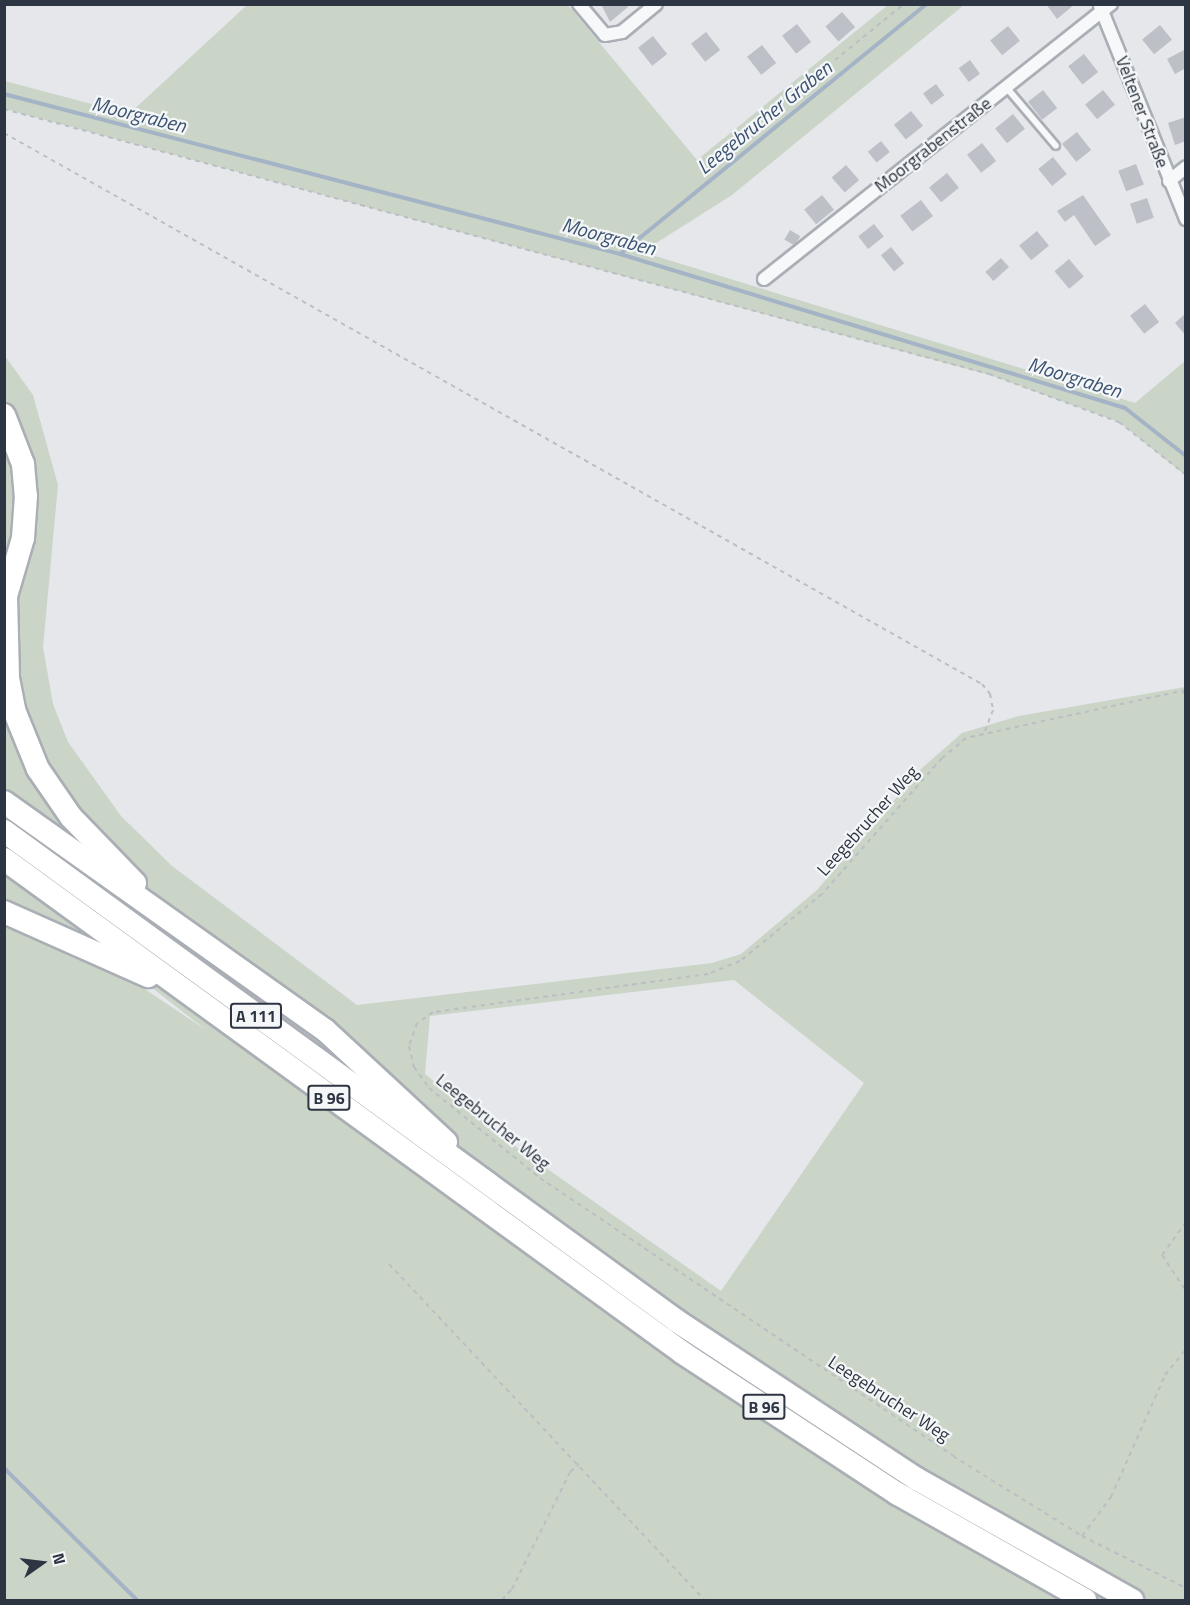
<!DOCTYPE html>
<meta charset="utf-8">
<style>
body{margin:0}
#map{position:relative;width:1190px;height:1605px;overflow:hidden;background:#e5e7eb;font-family:"Titillium Web",sans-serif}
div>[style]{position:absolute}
.green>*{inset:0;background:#cad4c7}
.stream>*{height:4px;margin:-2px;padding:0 2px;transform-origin:2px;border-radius:2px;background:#a4b4c6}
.building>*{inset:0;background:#bdc0c7;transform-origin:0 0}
.path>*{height:2px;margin-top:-1px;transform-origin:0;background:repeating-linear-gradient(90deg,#bbbec3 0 4.5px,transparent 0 9px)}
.roads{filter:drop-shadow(2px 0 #aaaeb5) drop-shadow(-2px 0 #aaaeb5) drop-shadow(0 2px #aaaeb5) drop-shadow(0 -2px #aaaeb5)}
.lane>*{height:6px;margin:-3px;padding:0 3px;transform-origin:3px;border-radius:3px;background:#f7f8fa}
.street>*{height:12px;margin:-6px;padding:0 6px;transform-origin:6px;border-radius:6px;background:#f7f8fa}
.highway>*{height:22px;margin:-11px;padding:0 11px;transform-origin:11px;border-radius:11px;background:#fff}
span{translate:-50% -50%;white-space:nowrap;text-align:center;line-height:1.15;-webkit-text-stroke:4.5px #f4f6f8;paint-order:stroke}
.shield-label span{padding:2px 4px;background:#f4f6f8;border:2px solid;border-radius:4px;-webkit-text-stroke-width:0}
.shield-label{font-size:16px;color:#2e3542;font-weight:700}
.street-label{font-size:18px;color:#2e3542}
.water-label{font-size:20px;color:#3c5371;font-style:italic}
.frame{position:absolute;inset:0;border:6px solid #2e3542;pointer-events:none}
.north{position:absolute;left:12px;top:1533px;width:60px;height:60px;-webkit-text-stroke:4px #f4f6f8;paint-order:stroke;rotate:76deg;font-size:16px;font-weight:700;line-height:24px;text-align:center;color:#2e3542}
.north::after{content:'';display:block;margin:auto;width:21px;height:27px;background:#2e3542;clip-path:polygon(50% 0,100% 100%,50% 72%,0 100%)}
</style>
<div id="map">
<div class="green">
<div style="clip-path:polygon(247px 5px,568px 5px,697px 160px,888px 5px,964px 5px,732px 195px,642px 252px,1135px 403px,1185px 361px,1185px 475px,1119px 422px,990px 375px,5px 109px,5px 81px,129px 114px)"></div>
<div style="clip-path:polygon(evenodd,5px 356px,33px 395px,58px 485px,43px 647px,53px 704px,68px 742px,121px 816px,172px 866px,357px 1005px,712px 963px,741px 954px,817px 890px,922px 768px,962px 733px,1019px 716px,1185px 687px,1185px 1600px,5px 1600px,5px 922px,125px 976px,206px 1030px,95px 943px,5px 904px,5px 356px,734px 980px,864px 1083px,721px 1291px,499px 1135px,425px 1074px,430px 1016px,734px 980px)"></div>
</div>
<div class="stream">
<div style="left:4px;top:94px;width:636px;rotate:14.56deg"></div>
<div style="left:620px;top:254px;width:528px;rotate:16.96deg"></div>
<div style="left:1125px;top:408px;width:78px;rotate:38.2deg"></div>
<div style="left:620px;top:254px;width:396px;rotate:-39.2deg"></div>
<div style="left:4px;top:1468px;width:187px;rotate:44.8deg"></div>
</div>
<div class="building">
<div style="clip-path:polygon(601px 4px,626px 4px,628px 7px,610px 22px)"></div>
<div style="clip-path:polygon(1046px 4px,1075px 4px,1057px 19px)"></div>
<div style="left:842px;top:12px;width:20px;height:22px;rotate:49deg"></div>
<div style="left:797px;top:24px;width:23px;height:19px;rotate:52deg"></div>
<div style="left:1160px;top:25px;width:19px;height:23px;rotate:51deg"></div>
<div style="left:1008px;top:26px;width:19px;height:23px;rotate:51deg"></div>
<div style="left:706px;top:32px;width:23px;height:19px;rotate:52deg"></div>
<div style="left:653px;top:36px;width:23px;height:19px;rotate:52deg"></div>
<div style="left:762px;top:45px;width:23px;height:19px;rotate:52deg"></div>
<div style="clip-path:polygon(1184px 50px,1186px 68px,1175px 74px,1167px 59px)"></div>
<div style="left:1084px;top:54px;width:23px;height:20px;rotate:52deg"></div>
<div style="left:970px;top:60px;width:17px;height:14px;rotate:54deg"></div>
<div style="left:936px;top:84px;width:14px;height:16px;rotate:54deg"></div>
<div style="left:1043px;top:90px;width:23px;height:19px;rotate:52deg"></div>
<div style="left:1103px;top:90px;width:19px;height:23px;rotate:51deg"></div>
<div style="left:911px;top:111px;width:19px;height:22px;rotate:51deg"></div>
<div style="left:1013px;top:114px;width:19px;height:23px;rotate:51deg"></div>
<div style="clip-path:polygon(1186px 117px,1186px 141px,1175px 145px,1168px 123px)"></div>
<div style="left:1077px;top:132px;width:23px;height:19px;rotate:52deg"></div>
<div style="left:881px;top:141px;width:14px;height:17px;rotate:51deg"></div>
<div style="left:982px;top:143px;width:23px;height:19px;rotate:52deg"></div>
<div style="left:1053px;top:157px;width:22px;height:19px;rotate:51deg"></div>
<div style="left:1136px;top:164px;width:22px;height:19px;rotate:69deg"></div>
<div style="left:846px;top:165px;width:20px;height:19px;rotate:49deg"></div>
<div style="left:947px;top:173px;width:19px;height:23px;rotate:51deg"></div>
<div style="left:822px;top:195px;width:19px;height:23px;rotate:51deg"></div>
<div style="clip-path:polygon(1083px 195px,1111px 235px,1095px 246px,1074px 215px,1065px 222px,1057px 211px)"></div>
<div style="left:1147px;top:198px;width:21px;height:18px;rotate:71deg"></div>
<div style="left:921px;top:200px;width:20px;height:26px;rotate:53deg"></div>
<div style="left:874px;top:224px;width:16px;height:20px;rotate:52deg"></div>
<div style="left:790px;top:230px;width:12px;height:11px;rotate:31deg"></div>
<div style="left:1037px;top:231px;width:19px;height:23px;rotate:51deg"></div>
<div style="left:891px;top:247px;width:21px;height:13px;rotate:51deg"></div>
<div style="left:1001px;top:258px;width:12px;height:21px;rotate:48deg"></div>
<div style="left:1069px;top:259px;width:23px;height:19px;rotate:50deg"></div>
<div style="left:1145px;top:304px;width:23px;height:19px;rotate:52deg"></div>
<div style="clip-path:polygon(1186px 313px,1186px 336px,1175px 323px)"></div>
</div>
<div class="path">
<div style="left:835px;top:60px;width:89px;rotate:-39.1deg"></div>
<div style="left:4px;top:109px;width:1020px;rotate:15.06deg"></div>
<div style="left:989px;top:374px;width:139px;rotate:20.3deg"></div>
<div style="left:1119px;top:422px;width:85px;rotate:38.3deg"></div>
<div style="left:4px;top:133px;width:1123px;rotate:29.4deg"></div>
<div style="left:982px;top:684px;width:13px;rotate:51deg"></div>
<div style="left:990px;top:694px;width:16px;rotate:79deg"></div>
<div style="left:993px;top:710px;width:25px;rotate:111deg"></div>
<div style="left:1182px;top:690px;width:9px;rotate:63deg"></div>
<div style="left:1186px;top:690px;width:225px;rotate:167.7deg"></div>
<div style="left:966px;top:738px;width:31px;rotate:140deg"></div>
<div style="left:942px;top:758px;width:181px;rotate:131.4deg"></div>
<div style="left:822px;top:894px;width:106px;rotate:140.7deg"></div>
<div style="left:740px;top:961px;width:35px;rotate:158deg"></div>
<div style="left:708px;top:974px;width:278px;rotate:172.1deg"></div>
<div style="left:433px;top:1012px;width:19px;rotate:145deg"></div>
<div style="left:417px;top:1023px;width:24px;rotate:109deg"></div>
<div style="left:409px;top:1046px;width:22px;rotate:77deg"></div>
<div style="left:414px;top:1067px;width:26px;rotate:54deg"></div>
<div style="left:429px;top:1088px;width:143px;rotate:39deg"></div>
<div style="left:540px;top:1178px;width:498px;rotate:33.9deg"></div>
<div style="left:953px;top:1456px;width:152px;rotate:31.8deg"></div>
<div style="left:1082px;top:1536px;width:116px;rotate:26.6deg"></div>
<div style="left:1186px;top:1222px;width:41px;rotate:126deg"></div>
<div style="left:1162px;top:1255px;width:43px;rotate:56.3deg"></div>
<div style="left:389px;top:1264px;width:461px;rotate:46.8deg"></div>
<div style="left:1082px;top:1536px;width:49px;rotate:-53.4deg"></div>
<div style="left:1111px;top:1497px;width:133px;rotate:-66.1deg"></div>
<div style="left:1165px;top:1375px;width:33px;rotate:-51deg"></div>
<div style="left:502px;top:1600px;width:15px;rotate:-48deg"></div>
<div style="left:512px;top:1589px;width:131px;rotate:-63.6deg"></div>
<div style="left:570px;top:1472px;width:12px;rotate:-42deg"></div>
</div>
<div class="roads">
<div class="lane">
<div style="left:1006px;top:87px;width:77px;rotate:49.7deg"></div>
</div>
<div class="street">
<div style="left:579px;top:4px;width:40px;rotate:50deg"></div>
<div style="left:605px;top:35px;width:17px;rotate:-10deg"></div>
<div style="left:622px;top:32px;width:44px;rotate:-39.5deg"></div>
<div style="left:1100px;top:6px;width:230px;rotate:68deg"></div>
<div style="left:1169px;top:181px;width:22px;rotate:-39deg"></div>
<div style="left:764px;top:279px;width:443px;rotate:-38.4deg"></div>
</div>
<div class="highway">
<div style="left:4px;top:415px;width:53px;rotate:68.8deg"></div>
<div style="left:23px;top:464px;width:32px;rotate:85deg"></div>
<div style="left:26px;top:496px;width:42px;rotate:94.1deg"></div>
<div style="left:23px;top:538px;width:60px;rotate:106.3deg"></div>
<div style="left:6px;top:596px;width:82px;rotate:88.6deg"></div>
<div style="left:8px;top:678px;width:33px;rotate:79deg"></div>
<div style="left:14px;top:710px;width:64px;rotate:67.9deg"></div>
<div style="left:38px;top:769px;width:58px;rotate:55.5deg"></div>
<div style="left:71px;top:817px;width:92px;rotate:45.9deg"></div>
<div style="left:4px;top:802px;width:394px;rotate:35.4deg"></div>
<div style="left:325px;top:1030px;width:165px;rotate:42.8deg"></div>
<div style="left:4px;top:831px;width:832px;rotate:36.06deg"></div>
<div style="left:677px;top:1321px;width:287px;rotate:33.4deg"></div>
<div style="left:917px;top:1479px;width:247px;rotate:29.4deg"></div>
<div style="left:4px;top:859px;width:840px;rotate:36.04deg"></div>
<div style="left:683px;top:1353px;width:257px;rotate:33.3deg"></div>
<div style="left:898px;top:1494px;width:215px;rotate:29.5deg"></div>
<div style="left:4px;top:912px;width:158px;rotate:24deg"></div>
</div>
</div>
<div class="shield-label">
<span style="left:256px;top:1016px">A 111</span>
<span style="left:329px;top:1098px">B 96</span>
<span style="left:764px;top:1407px">B 96</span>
</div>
<div class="street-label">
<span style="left:1142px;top:112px;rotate:69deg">Veltener Straße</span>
<span style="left:933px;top:145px;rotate:-38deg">Moorgrabenstraße</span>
<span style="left:868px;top:821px;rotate:-48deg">Leegebrucher Weg</span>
<span style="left:493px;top:1122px;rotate:39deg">Leegebrucher Weg</span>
<span style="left:889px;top:1399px;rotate:33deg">Leegebrucher Weg</span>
</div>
<div class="water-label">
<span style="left:139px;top:114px;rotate:14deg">Moorgraben</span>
<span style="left:764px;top:117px;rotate:-39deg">Leegebrucher Graben</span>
<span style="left:609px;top:236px;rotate:15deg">Moorgraben</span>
<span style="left:1075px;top:377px;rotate:17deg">Moorgraben</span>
</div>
<div class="frame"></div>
<div class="north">N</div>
</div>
